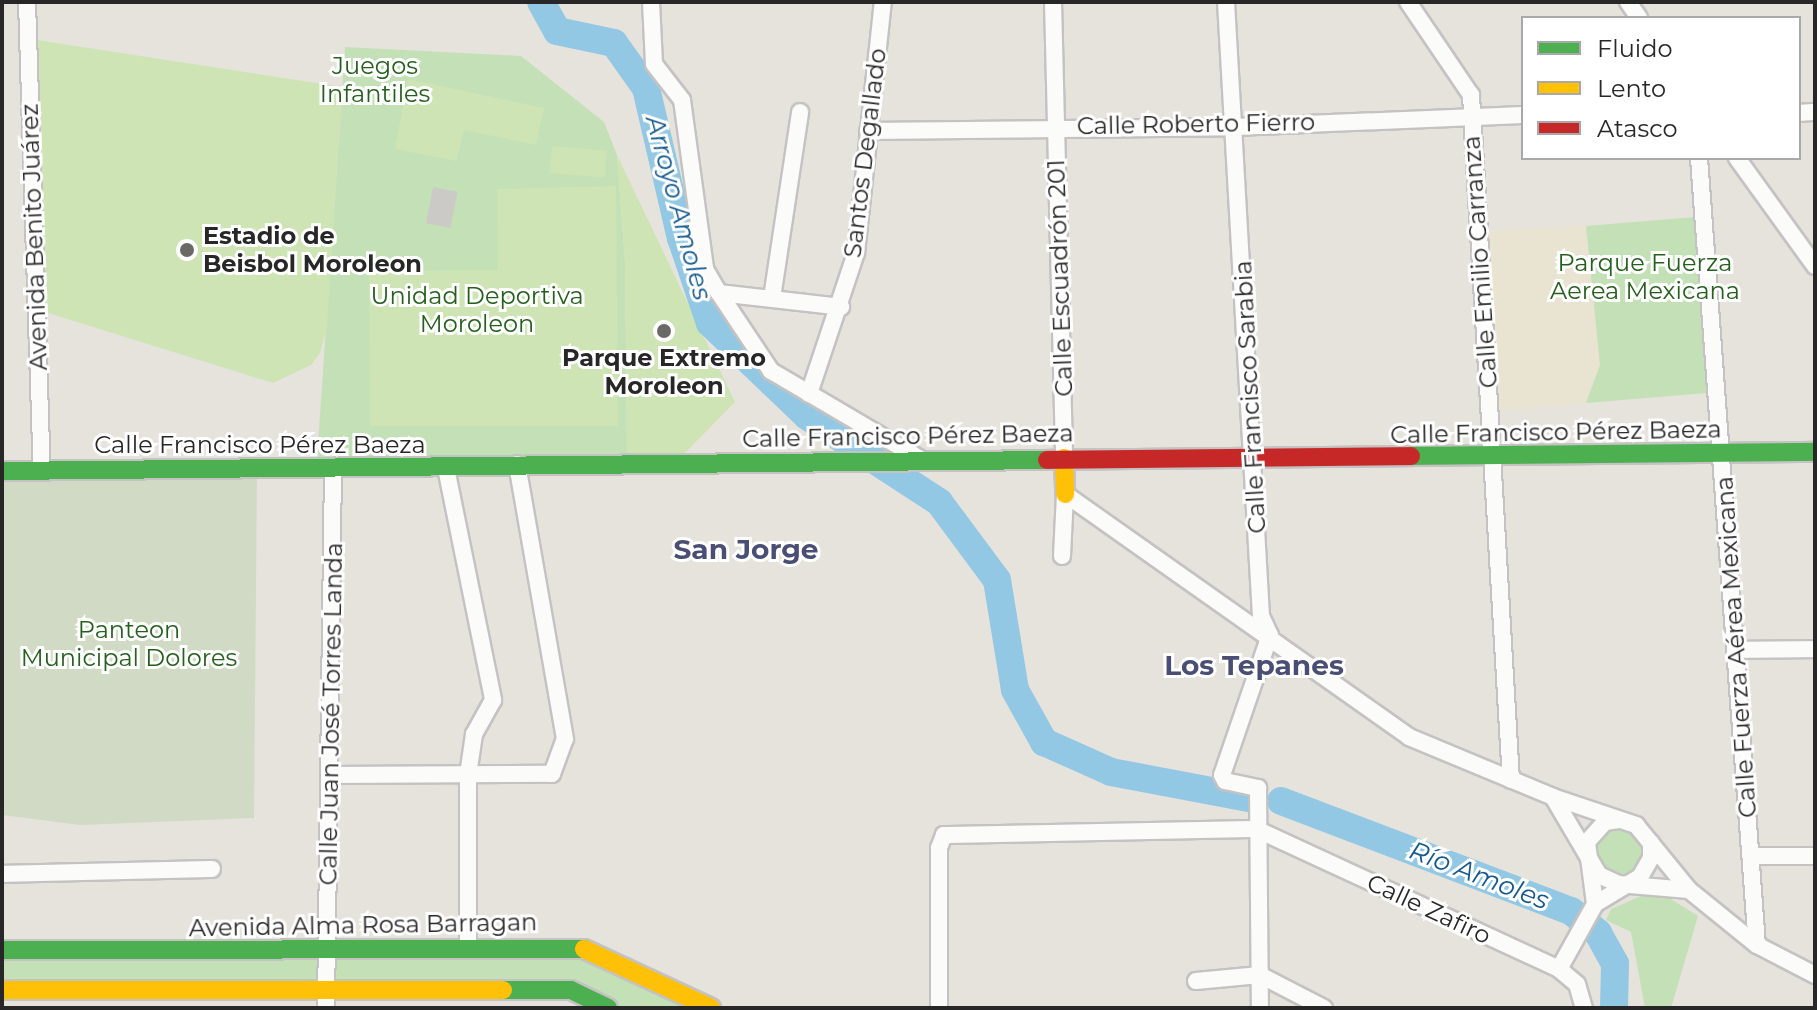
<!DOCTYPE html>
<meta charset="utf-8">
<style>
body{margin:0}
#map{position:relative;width:1817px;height:1010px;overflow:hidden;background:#e6e3dc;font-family:Montserrat,sans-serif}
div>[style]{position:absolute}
.education>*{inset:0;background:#e9e3d2}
.green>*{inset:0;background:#c4e0b6}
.cemetery>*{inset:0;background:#d0dac4}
.pitch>*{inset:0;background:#cee4b4;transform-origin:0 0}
.river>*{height:28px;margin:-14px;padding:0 14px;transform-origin:14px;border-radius:14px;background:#93c8e4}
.building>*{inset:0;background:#cccac6;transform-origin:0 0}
.roads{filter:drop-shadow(2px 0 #c4c2c2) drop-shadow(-2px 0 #c4c2c2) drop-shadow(0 2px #c4c2c2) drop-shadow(0 -2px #c4c2c2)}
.street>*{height:16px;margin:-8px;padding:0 8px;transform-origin:8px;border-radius:8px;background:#fbfbfa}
.fast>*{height:18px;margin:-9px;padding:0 9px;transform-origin:9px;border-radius:9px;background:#4caf50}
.slow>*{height:18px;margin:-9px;padding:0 9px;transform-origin:9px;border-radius:9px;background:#ffc107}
.jam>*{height:18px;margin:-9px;padding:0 9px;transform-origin:9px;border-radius:9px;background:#c62828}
.dots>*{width:22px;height:22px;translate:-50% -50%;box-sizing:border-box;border:4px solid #fff;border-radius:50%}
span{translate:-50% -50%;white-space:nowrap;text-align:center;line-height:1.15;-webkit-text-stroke:6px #fff;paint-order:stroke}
.park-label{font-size:24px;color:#245f1c}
.street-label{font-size:24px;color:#272727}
.poi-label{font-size:24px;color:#272727;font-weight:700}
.left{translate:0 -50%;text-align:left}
.water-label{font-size:26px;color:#13598f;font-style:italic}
.quarter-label{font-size:28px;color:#4a4e75;font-weight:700}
.frame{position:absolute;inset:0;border:4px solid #272727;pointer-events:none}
.legend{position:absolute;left:1521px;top:16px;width:280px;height:144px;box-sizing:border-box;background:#fff;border:2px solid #a9a9a9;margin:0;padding:10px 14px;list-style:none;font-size:24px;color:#272727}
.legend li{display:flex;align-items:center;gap:16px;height:40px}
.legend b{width:40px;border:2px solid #a9a9a9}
</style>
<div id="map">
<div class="education">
<div style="clip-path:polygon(1586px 226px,1600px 365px,1586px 403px,1492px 412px,1484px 230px)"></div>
</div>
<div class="green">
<div style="clip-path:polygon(345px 47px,521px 56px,604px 122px,617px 155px,625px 261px,627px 457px,317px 460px)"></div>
<div style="clip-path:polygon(1695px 217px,1707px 393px,1586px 403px,1600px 365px,1586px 226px)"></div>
<div style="clip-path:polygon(1617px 823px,1645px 837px,1644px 867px,1624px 879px,1599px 870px,1594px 843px)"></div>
<div style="clip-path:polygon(1648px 893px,1663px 894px,1698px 916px,1671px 1008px,1645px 1008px,1631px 932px,1606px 920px,1611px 909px)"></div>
<div style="clip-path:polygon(579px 949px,705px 1008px,608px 1008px,570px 990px,2px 990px,2px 950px)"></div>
</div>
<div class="cemetery">
<div style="clip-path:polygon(257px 469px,254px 818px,80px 825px,2px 815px,2px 471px)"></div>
</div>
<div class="pitch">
<div style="clip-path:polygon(37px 40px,342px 87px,327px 326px,320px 353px,311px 365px,273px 383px,45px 312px)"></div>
<div style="clip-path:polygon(408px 79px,544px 108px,536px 145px,464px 130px,456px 161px,395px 149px)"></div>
<div style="left:552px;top:146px;width:55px;height:27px;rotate:5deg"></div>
<div style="clip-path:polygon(617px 155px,735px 402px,680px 458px,627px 457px,625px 261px)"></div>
<div style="clip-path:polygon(616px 186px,618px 426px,370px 426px,369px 271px,498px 270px,497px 189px)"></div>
</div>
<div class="river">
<div style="left:541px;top:2px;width:33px;rotate:61deg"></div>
<div style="left:557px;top:31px;width:58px;rotate:11.9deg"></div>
<div style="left:614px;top:43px;width:55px;rotate:54.6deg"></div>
<div style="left:646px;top:88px;width:154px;rotate:76.9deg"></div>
<div style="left:681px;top:238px;width:90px;rotate:71.2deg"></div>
<div style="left:710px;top:323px;width:134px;rotate:43.8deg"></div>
<div style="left:807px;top:416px;width:158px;rotate:33.1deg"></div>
<div style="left:939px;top:502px;width:97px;rotate:53.4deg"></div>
<div style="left:997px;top:580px;width:111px;rotate:80.7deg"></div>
<div style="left:1015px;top:690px;width:60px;rotate:60.9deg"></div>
<div style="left:1044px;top:742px;width:73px;rotate:24.1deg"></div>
<div style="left:1111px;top:772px;width:140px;rotate:10.7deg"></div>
<div style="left:1281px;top:801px;width:310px;rotate:20.8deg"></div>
<div style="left:1571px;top:911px;width:35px;rotate:39deg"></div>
<div style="left:1598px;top:933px;width:35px;rotate:61deg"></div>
<div style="left:1615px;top:964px;width:44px;rotate:91.3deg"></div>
</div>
<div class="building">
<div style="left:433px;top:187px;width:25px;height:37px;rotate:11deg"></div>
</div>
<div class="roads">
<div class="street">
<div style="left:27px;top:2px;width:469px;rotate:88.2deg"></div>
<div style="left:651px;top:2px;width:62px;rotate:87.2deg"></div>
<div style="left:654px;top:64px;width:46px;rotate:52.1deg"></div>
<div style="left:682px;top:100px;width:171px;rotate:82.2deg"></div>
<div style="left:705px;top:269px;width:28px;rotate:60deg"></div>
<div style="left:719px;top:293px;width:94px;rotate:56.3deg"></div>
<div style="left:771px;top:371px;width:175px;rotate:30.5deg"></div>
<div style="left:1053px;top:2px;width:456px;rotate:88.6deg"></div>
<div style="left:1226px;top:2px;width:615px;rotate:86.74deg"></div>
<div style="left:1261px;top:616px;width:21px;rotate:65deg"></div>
<div style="left:1270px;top:635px;width:148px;rotate:108.9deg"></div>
<div style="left:1222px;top:775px;width:7px;rotate:63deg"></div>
<div style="left:1225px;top:781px;width:34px;rotate:12deg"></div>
<div style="left:1258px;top:788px;width:220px;rotate:89.5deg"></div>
<div style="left:1408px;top:2px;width:112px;rotate:55.9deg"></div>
<div style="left:1471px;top:95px;width:686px;rotate:86.66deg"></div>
<div style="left:1628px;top:2px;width:19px;rotate:55deg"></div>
<div style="left:1799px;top:113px;width:16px;rotate:-4deg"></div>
<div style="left:868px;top:131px;width:367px;rotate:-0.6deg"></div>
<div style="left:1235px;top:127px;width:288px;rotate:-2.4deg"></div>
<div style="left:1699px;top:158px;width:789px;rotate:85.79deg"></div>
<div style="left:1737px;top:158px;width:133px;rotate:54.2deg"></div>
<div style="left:719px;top:293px;width:123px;rotate:6.5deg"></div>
<div style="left:772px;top:298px;width:188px;rotate:-81.4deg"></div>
<div style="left:809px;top:394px;width:149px;rotate:-71.6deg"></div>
<div style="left:856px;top:253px;width:252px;rotate:-83.9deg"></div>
<div style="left:446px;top:468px;width:237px;rotate:78.5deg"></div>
<div style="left:493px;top:700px;width:39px;rotate:119deg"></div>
<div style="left:474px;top:734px;width:41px;rotate:98.3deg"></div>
<div style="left:468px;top:775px;width:175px;rotate:90deg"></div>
<div style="left:1065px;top:494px;width:421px;rotate:35.2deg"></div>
<div style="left:1409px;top:737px;width:156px;rotate:22.6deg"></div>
<div style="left:1553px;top:797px;width:88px;rotate:18.6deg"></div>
<div style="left:1636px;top:825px;width:84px;rotate:50.8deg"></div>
<div style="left:1689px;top:890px;width:87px;rotate:39deg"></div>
<div style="left:1757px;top:945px;width:65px;rotate:27.3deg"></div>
<div style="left:1062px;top:556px;width:62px;rotate:-87.2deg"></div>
<div style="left:1735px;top:650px;width:80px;rotate:-0.7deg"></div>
<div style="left:331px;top:775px;width:221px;rotate:-0.3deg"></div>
<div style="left:552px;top:774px;width:37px;rotate:-70deg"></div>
<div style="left:565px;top:739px;width:279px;rotate:-99.9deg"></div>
<div style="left:1553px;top:797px;width:91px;rotate:59.5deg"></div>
<div style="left:1599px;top:875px;width:21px;rotate:25deg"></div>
<div style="left:1618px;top:884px;width:71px;rotate:4.8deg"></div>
<div style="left:1751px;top:856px;width:64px"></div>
<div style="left:2px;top:874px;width:210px;rotate:-1.4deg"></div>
<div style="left:1595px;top:904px;width:52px;rotate:-31deg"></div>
<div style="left:1640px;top:877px;width:22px;rotate:-60deg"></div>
<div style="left:1651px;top:858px;width:15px;rotate:-90deg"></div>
<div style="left:1559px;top:969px;width:74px;rotate:-61deg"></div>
<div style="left:1595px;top:904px;width:63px;rotate:-97.4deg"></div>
<div style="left:1587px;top:842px;width:27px;rotate:-48deg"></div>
<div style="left:1605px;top:822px;width:14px;rotate:-8deg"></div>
<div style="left:1196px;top:981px;width:64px;rotate:-5.4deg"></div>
<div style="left:1260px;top:975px;width:72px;rotate:27.3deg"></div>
<div style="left:326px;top:1008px;width:540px;rotate:-89.26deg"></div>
<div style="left:939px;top:1008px;width:160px;rotate:-90deg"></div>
<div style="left:939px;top:848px;width:14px;rotate:-69deg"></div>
<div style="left:944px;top:835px;width:312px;rotate:-1.1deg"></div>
<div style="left:1256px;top:829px;width:334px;rotate:24.8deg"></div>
<div style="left:1559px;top:969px;width:23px;rotate:40deg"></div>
<div style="left:1577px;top:984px;width:25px;rotate:74deg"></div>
</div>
<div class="fast">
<div style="left:1411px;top:456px;width:404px;rotate:-0.6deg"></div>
<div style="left:2px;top:471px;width:1045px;rotate:-0.6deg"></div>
<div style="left:2px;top:950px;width:582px;rotate:-0.1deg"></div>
<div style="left:503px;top:990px;width:68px"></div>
<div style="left:571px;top:990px;width:41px;rotate:25.9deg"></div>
</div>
<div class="slow">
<div style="left:1064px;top:458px;width:36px;rotate:88deg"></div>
<div style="left:584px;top:949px;width:140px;rotate:24.9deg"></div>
<div style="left:2px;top:990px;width:501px"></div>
</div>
<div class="jam">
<div style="left:1047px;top:460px;width:364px;rotate:-0.6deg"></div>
</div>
</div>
<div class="dots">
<div style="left:187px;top:250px;background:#6a6966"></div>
<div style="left:664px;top:331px;background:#6a6966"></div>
</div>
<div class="park-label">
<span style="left:375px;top:80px">Juegos<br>Infantiles</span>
<span style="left:1645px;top:277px">Parque Fuerza<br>Aerea Mexicana</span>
<span style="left:477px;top:310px">Unidad Deportiva<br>Moroleon</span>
<span style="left:129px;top:644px">Panteon<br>Municipal Dolores</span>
</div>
<div class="street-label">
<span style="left:1196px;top:124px;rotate:-1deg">Calle Roberto Fierro</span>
<span style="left:865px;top:153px;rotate:-83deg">Santos Degallado</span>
<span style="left:34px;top:237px;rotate:-92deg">Avenida Benito Juárez</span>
<span style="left:1480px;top:262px;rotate:-94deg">Calle Emilio Carranza</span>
<span style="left:1060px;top:278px;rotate:-92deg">Calle Escuadrón 201</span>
<span style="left:1250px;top:397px;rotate:-93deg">Calle Francisco Sarabia</span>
<span style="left:1556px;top:432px;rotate:-1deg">Calle Francisco Pérez Baeza</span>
<span style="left:908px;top:436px;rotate:-1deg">Calle Francisco Pérez Baeza</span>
<span style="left:260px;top:445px">Calle Francisco Pérez Baeza</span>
<span style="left:1736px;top:647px;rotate:-94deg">Calle Fuerza Aérea Mexicana</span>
<span style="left:331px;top:714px;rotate:-89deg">Calle Juan José Torres Landa</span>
<span style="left:1429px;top:909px;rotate:25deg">Calle Zafiro</span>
<span style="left:363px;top:925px;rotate:-1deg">Avenida Alma Rosa Barragan</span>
</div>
<div class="poi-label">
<span class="left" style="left:203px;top:250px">Estadio de<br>Beisbol Moroleon</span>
<span style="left:664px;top:372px">Parque Extremo<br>Moroleon</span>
</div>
<div class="water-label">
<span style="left:678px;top:208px;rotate:75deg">Arroyo Amoles</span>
<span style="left:1479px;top:876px;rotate:21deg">Río Amoles</span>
</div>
<div class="quarter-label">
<span style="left:746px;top:549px">San Jorge</span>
<span style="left:1254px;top:665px">Los Tepanes</span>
</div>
<div class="frame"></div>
<ul class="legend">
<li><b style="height:10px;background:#4caf50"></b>Fluido</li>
<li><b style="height:10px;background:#ffc107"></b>Lento</li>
<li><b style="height:10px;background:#c62828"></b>Atasco</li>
</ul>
</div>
